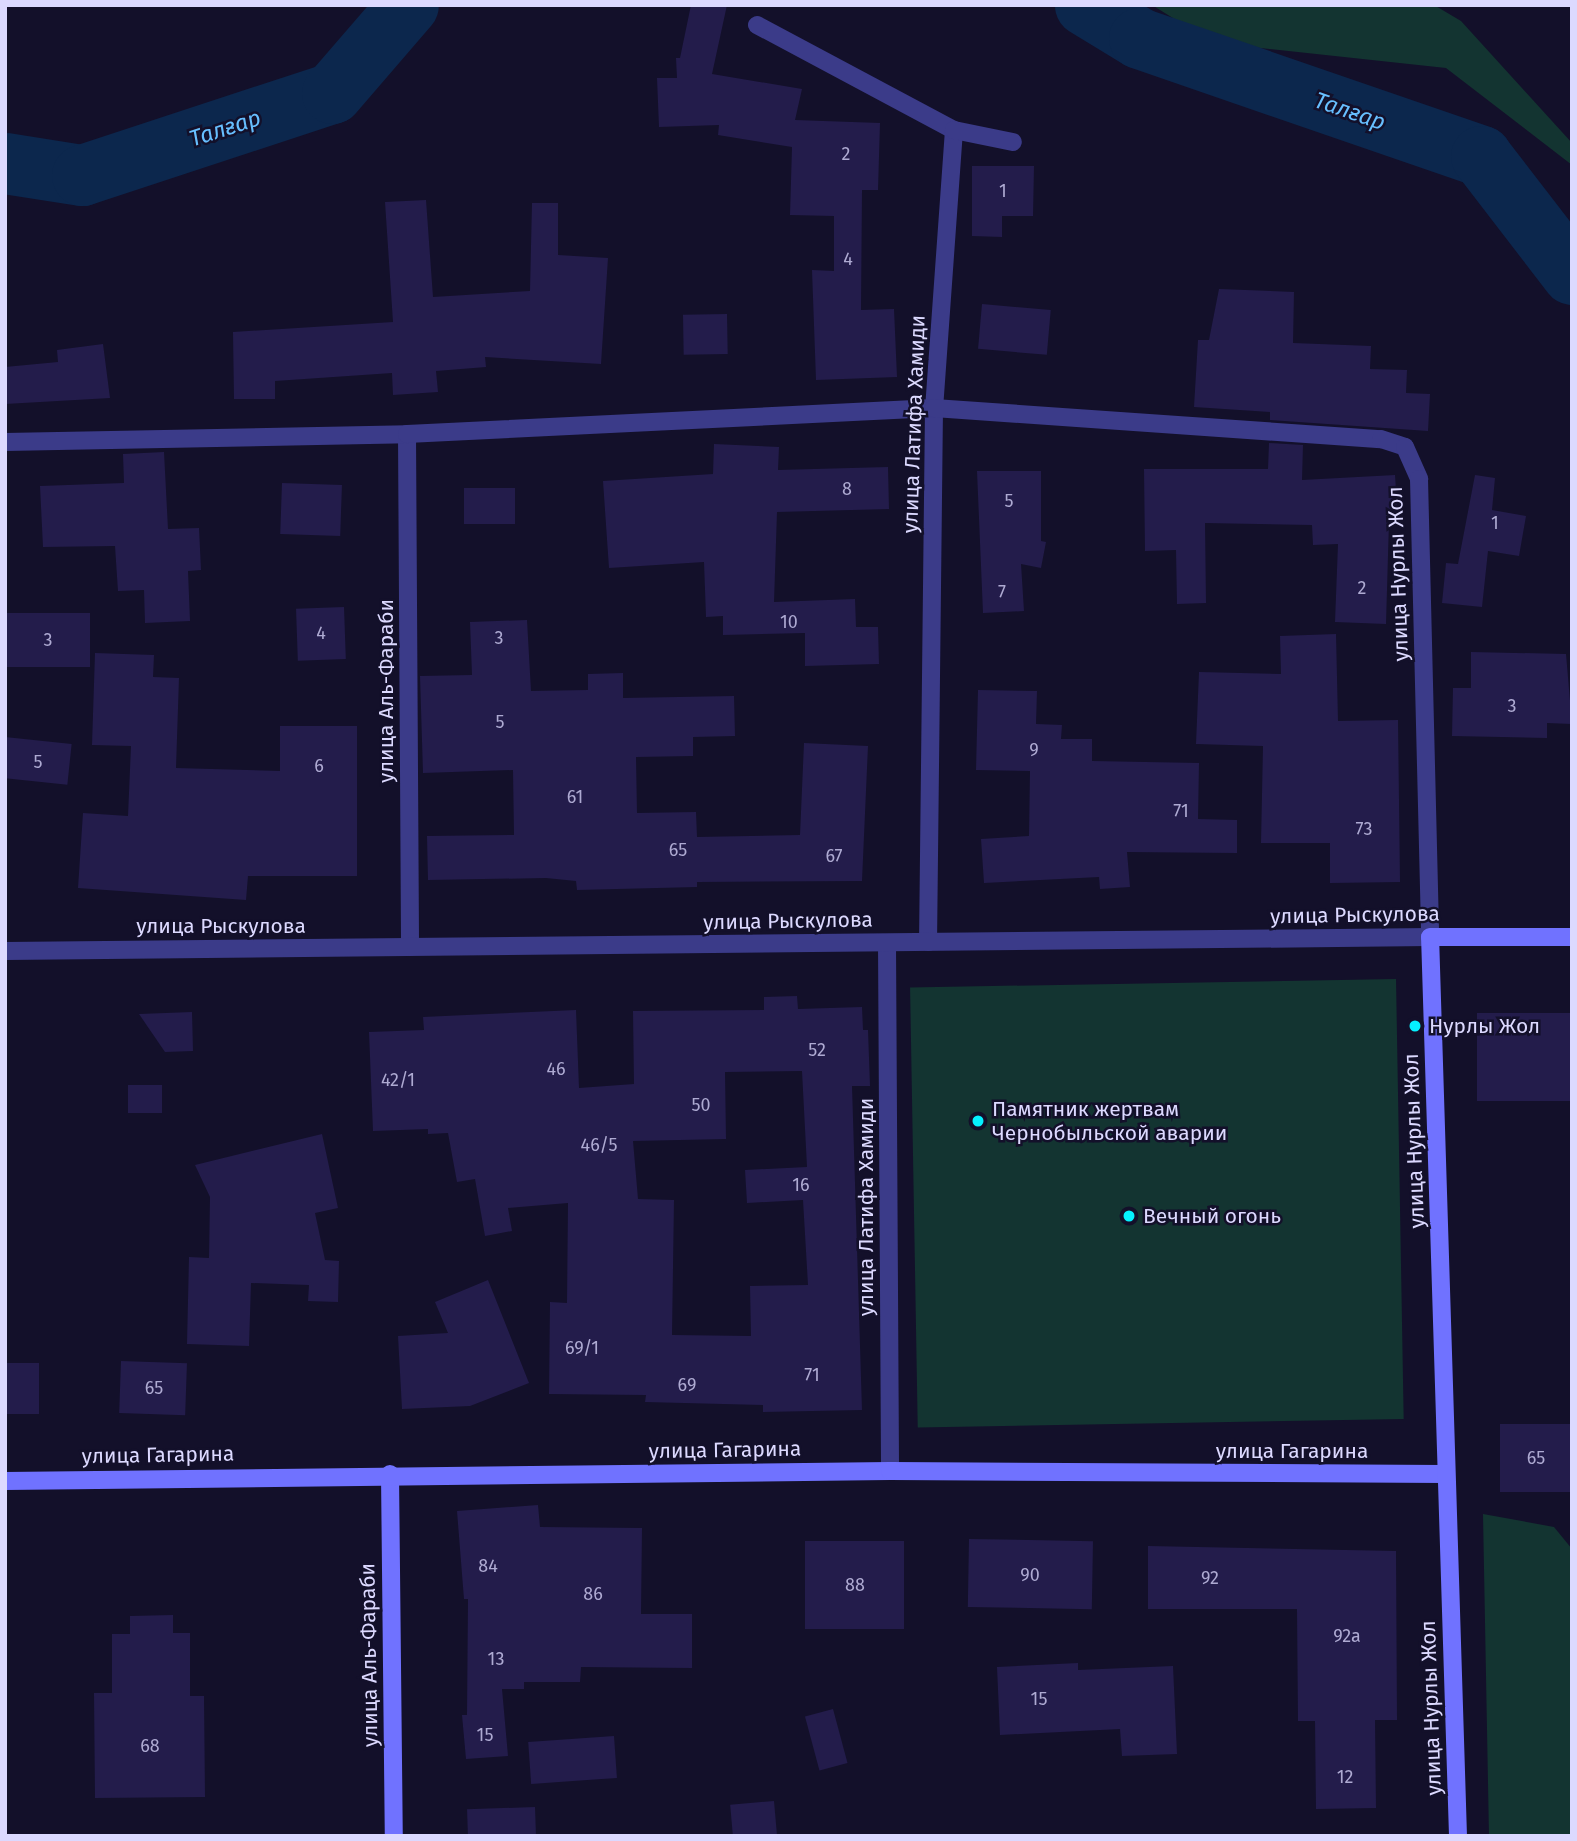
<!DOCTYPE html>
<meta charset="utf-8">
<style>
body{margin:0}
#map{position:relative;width:1577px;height:1841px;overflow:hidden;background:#13102a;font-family:"Fira Sans",sans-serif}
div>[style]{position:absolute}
.green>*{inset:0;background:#133431;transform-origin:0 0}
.river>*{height:61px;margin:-30.5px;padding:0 30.5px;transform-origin:30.5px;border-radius:30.5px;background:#0c274d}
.building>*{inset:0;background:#231c4b;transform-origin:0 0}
.minor>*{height:18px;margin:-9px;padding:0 9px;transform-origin:9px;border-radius:9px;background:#3b3b89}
.tertiary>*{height:18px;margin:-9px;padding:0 9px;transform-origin:9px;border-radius:9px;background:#3b3b89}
.secondary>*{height:18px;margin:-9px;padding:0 9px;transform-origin:9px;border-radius:9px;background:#7072ff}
.dots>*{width:19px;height:19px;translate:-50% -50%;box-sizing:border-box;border:4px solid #13102a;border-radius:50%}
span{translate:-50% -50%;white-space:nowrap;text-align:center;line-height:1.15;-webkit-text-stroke:5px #13102a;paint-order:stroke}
.number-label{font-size:18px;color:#aeaad2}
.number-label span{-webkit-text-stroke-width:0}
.street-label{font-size:21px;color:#dcd9ff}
.poi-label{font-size:21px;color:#dcd9ff}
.left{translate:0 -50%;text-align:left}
.water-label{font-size:23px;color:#67bfff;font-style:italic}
.frame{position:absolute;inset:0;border:7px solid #dcd9ff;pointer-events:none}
</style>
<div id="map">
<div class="green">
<div style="clip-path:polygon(1152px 5px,1434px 5px,1461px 21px,1572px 143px,1572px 165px,1446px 68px,1213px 43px)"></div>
<div style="left:1396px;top:979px;width:440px;height:486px;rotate:89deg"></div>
<div style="clip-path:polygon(1483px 1514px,1554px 1527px,1572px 1549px,1572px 1836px,1489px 1836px)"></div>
</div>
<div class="river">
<div style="left:1085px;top:5px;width:63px;rotate:31.4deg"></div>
<div style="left:1139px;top:38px;width:362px;rotate:19deg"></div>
<div style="left:1481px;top:156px;width:149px;rotate:52.4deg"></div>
<div style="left:5px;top:163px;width:78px;rotate:8.9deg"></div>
<div style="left:82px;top:175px;width:263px;rotate:-18.2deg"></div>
<div style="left:332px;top:93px;width:116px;rotate:-49.2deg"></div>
</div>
<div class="building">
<div style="clip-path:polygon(691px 5px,727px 5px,712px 74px,802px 89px,795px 120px,880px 123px,878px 190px,862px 190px,861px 310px,894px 309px,897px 377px,816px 380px,812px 270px,834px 271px,834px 216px,790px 215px,792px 147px,718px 135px,719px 125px,659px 127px,657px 78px,677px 78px,676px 58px,680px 58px)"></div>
<div style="clip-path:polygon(972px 166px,1034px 166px,1033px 216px,1002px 216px,1002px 237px,972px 236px)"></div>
<div style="clip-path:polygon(426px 200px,433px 297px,530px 291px,532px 203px,558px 203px,558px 255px,608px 258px,601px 364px,485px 357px,486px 367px,436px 371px,438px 392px,393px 395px,392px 373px,275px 381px,275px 399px,234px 399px,233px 332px,393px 322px,385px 202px)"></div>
<div style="clip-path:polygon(1219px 289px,1294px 292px,1293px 343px,1371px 346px,1370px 369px,1407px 370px,1406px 393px,1430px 394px,1428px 431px,1270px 420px,1270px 412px,1194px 407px,1198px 340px,1209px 340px)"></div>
<div style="left:982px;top:304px;width:69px;height:45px;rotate:5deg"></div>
<div style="left:727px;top:314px;width:40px;height:44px;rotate:89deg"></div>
<div style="clip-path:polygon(103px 344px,110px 398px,5px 404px,5px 367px,58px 362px,57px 350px)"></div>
<div style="clip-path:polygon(1269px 443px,1303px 445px,1302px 480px,1395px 475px,1398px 520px,1389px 521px,1386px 624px,1335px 622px,1338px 544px,1313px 545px,1312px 525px,1205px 523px,1206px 603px,1177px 604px,1176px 550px,1145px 551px,1144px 469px,1268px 469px)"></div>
<div style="clip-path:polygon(714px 444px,779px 447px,778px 470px,888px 467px,889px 509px,777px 512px,774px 602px,855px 599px,856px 627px,878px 627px,879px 664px,805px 666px,805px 633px,723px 635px,723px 616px,706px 617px,704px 562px,609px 568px,603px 481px,713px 474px)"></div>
<div style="clip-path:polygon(164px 452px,168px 529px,199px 528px,201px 570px,188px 571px,190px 621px,145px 623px,144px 590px,118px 591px,115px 546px,43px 547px,40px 486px,124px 483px,123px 454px)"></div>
<div style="clip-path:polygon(977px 471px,1041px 471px,1041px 541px,1046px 542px,1041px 568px,1021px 564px,1024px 611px,983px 613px)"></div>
<div style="clip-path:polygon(1475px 475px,1495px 478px,1492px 510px,1526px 516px,1519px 556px,1488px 551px,1482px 607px,1442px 603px,1446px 563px,1458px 564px)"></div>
<div style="left:282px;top:483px;width:60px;height:51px;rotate:2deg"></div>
<div style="left:464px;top:488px;width:51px;height:36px"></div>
<div style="left:344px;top:607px;width:52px;height:48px;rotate:88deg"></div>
<div style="left:90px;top:613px;width:54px;height:85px;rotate:90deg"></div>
<div style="clip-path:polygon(527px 620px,531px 691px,588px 690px,588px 674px,623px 673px,623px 698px,734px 696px,735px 736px,693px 737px,693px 756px,636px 757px,637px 813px,696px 812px,697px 837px,800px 835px,804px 743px,868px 746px,862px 881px,697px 882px,697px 887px,577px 890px,576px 881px,546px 878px,428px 880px,427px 836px,514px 835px,513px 770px,423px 773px,420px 676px,472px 675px,470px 622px)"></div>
<div style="clip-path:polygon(1336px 634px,1338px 721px,1398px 720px,1400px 882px,1330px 883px,1330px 843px,1261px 843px,1263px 746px,1196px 744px,1199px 672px,1281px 674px,1280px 636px)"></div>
<div style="clip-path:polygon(1471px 652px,1566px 654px,1572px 724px,1547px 723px,1547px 738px,1452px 736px,1453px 688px,1471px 688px)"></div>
<div style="clip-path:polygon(95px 653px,154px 655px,153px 677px,179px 678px,176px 768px,280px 771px,280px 726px,357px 726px,357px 876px,248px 876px,246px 900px,78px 888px,83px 813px,128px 816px,131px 746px,92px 745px)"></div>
<div style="clip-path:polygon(978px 690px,1037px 691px,1036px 724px,1062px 725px,1061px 739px,1092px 739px,1092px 761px,1199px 763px,1198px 819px,1237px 820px,1237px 853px,1127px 852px,1130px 887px,1100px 889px,1099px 877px,984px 883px,981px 839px,1029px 836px,1030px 771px,976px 770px)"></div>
<div style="left:5px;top:737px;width:67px;height:41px;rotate:6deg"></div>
<div style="clip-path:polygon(evenodd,797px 996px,798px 1009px,862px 1007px,863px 1030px,868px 1030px,870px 1086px,852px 1086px,862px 1410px,763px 1412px,763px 1405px,645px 1402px,646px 1395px,549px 1394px,550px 1302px,567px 1303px,568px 1203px,508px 1208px,512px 1231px,485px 1236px,475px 1179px,457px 1182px,448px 1133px,428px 1134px,428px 1129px,373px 1131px,369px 1032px,424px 1030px,423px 1017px,576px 1010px,579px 1088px,634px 1084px,633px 1011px,764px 1010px,764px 997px,797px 996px,802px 1071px,807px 1167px,745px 1170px,747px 1203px,803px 1200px,808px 1285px,750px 1286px,751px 1336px,672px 1335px,674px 1200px,638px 1199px,633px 1141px,726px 1139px,725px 1072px,802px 1071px)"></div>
<div style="clip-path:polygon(192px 1012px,193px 1051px,165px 1052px,139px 1014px)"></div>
<div style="left:1572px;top:1013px;width:88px;height:95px;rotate:90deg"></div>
<div style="left:128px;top:1085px;width:34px;height:28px"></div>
<div style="clip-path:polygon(322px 1134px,338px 1208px,315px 1213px,325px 1260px,339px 1261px,338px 1302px,308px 1301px,309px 1285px,251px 1283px,249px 1346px,187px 1344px,189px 1257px,209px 1258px,210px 1197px,195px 1165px)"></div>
<div style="clip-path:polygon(488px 1280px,529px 1383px,470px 1406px,402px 1409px,398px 1336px,448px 1333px,435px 1302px)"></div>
<div style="left:121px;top:1361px;width:66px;height:52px;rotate:2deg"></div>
<div style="left:6px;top:1363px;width:33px;height:51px"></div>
<div style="left:1500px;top:1424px;width:72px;height:68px"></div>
<div style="clip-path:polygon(538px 1505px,540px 1527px,642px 1528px,641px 1614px,692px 1614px,692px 1668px,581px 1667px,580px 1682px,524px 1682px,524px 1689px,502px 1689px,508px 1756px,466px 1759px,462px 1715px,467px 1715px,468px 1599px,464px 1599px,457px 1511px)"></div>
<div style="left:969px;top:1539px;width:124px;height:68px;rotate:1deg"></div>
<div style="left:805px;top:1541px;width:99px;height:88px"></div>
<div style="clip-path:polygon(1148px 1546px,1396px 1551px,1397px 1720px,1375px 1720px,1376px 1808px,1316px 1809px,1315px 1721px,1298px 1721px,1297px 1609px,1148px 1609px)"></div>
<div style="clip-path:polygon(173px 1615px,173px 1633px,190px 1633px,190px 1696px,204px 1696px,205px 1797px,95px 1798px,94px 1693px,112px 1693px,112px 1634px,130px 1634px,130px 1616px)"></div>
<div style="clip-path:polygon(1078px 1663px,1078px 1670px,1173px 1666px,1177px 1754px,1122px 1756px,1120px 1729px,1000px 1735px,997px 1667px)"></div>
<div style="left:833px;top:1709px;width:56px;height:29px;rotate:75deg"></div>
<div style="left:614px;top:1736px;width:42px;height:86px;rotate:86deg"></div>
<div style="left:774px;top:1801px;width:35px;height:44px;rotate:85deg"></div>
<div style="left:535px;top:1807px;width:29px;height:68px;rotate:88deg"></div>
</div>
<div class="minor">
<div style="left:757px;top:25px;width:223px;rotate:28.1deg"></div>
<div style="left:954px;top:130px;width:279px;rotate:94.1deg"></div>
<div style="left:934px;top:408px;width:534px;rotate:90.64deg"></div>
<div style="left:954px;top:130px;width:60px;rotate:11.5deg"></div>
<div style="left:407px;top:434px;width:513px;rotate:89.66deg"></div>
<div style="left:5px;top:442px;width:402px;rotate:-1.1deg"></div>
<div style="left:407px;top:434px;width:528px;rotate:-2.82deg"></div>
<div style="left:934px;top:408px;width:448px;rotate:4deg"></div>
<div style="left:1381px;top:439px;width:25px;rotate:18deg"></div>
<div style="left:1405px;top:447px;width:35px;rotate:66deg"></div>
<div style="left:1419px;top:479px;width:458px;rotate:88.6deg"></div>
<div style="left:887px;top:943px;width:528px;rotate:89.67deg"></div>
</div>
<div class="tertiary">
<div style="left:5px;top:951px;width:1425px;rotate:-0.56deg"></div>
</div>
<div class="secondary">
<div style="left:390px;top:1474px;width:362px;rotate:89.4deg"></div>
<div style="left:5px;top:1481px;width:885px;rotate:-0.65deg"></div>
<div style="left:890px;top:1471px;width:555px;rotate:0.31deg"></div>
<div style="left:1458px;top:1836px;width:899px;rotate:-91.78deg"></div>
<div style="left:1430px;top:937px;width:142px"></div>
</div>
<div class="dots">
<div style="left:1415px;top:1026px;background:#05f1ff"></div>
<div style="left:978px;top:1121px;background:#05f1ff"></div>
<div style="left:1129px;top:1216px;background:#05f1ff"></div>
</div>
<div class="number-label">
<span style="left:846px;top:154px">2</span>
<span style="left:1003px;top:191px">1</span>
<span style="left:848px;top:259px">4</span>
<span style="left:847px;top:489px">8</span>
<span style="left:1009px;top:501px">5</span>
<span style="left:1495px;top:523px">1</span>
<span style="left:1362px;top:588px">2</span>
<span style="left:1002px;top:592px">7</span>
<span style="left:789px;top:622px">10</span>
<span style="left:321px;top:633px">4</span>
<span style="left:499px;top:638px">3</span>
<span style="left:48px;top:640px">3</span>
<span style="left:1512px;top:706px">3</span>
<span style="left:500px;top:722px">5</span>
<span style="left:1034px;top:750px">9</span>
<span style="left:38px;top:762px">5</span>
<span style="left:319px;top:766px">6</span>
<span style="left:575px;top:797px">61</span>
<span style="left:1181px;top:811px">71</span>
<span style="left:1364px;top:829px">73</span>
<span style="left:678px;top:850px">65</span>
<span style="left:834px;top:856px">67</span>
<span style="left:817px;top:1050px">52</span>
<span style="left:556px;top:1069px">46</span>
<span style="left:398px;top:1080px">42/1</span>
<span style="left:701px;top:1105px">50</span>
<span style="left:599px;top:1145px">46/5</span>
<span style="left:801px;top:1185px">16</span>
<span style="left:582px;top:1348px">69/1</span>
<span style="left:812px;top:1375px">71</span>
<span style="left:687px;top:1385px">69</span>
<span style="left:154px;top:1388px">65</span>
<span style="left:1536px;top:1458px">65</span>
<span style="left:488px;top:1566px">84</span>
<span style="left:1030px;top:1575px">90</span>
<span style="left:1210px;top:1578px">92</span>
<span style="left:855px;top:1585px">88</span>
<span style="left:593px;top:1594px">86</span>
<span style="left:1347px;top:1636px">92а</span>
<span style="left:496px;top:1659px">13</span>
<span style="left:1039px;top:1699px">15</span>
<span style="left:485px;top:1735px">15</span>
<span style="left:150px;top:1746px">68</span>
<span style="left:1345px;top:1777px">12</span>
</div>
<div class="street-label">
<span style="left:914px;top:424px;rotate:-88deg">улица Латифа Хамиди</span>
<span style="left:1398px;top:574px;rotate:-92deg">улица Нурлы Жол</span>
<span style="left:386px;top:691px;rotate:-90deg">улица Аль-Фараби</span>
<span style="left:1355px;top:915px;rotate:-1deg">улица Рыскулова</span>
<span style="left:788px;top:921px;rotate:-1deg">улица Рыскулова</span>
<span style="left:221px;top:926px">улица Рыскулова</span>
<span style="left:1414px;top:1141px;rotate:-92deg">улица Нурлы Жол</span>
<span style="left:866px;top:1207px;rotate:-90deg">улица Латифа Хамиди</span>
<span style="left:725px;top:1450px;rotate:-1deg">улица Гагарина</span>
<span style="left:1292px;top:1451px">улица Гагарина</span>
<span style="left:158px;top:1455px;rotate:-1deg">улица Гагарина</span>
<span style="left:369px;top:1655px;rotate:-91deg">улица Аль-Фараби</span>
<span style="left:1431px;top:1708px;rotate:-92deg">улица Нурлы Жол</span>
</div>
<div class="poi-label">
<span class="left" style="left:1429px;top:1026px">Нурлы Жол</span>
<span class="left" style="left:992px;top:1121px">Памятник жертвам<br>Чернобыльской аварии</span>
<span class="left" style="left:1143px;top:1216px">Вечный огонь</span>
</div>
<div class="water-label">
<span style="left:1350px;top:111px;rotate:19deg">Талғар</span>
<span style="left:225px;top:128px;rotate:-18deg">Талғар</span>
</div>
<div class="frame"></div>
</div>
